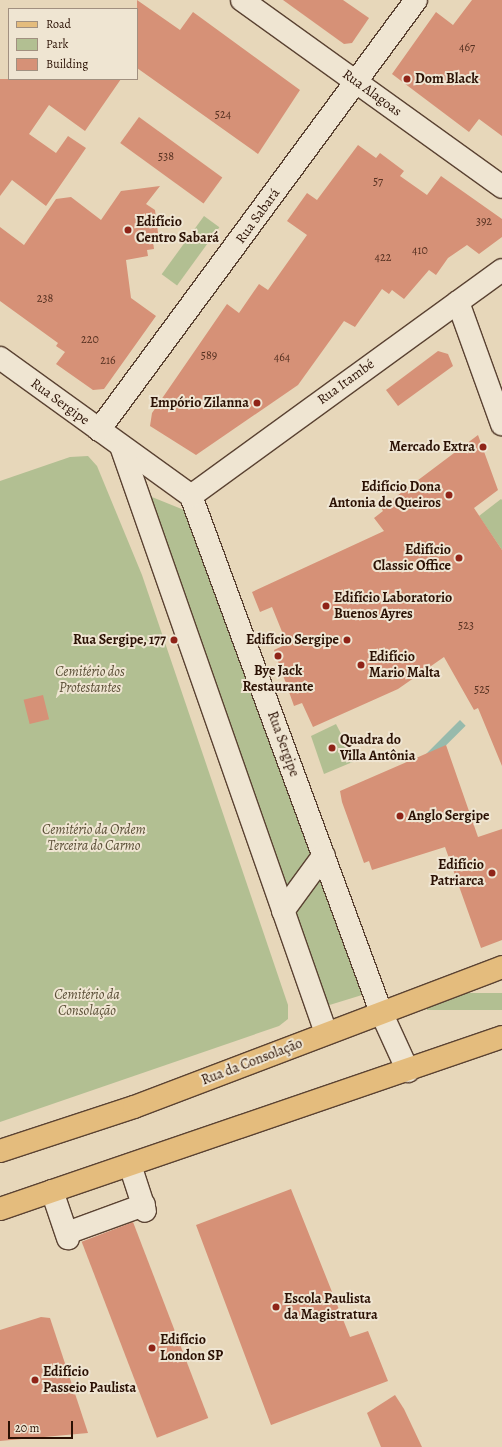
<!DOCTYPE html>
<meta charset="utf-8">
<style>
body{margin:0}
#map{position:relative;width:502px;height:1447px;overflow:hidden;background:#e7d7ba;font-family:Alegreya,serif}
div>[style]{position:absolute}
.green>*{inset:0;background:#b2bf92;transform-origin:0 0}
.water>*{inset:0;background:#97baac;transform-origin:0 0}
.building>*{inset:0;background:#d69177;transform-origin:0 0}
.roads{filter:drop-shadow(1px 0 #5a4232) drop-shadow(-1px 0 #5a4232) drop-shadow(0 1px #5a4232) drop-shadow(0 -1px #5a4232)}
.minor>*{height:22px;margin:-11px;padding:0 11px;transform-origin:11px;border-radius:11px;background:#efe5d2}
.major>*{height:22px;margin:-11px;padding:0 11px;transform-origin:11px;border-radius:11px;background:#e4bc7d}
.dots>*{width:11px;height:11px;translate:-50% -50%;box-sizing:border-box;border:2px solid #efe5d2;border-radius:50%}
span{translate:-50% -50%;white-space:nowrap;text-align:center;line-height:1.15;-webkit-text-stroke:4px #efe5d2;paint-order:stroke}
.number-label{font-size:12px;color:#563121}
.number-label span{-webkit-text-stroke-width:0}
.poi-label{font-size:14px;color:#2b1104;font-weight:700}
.left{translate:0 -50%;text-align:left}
.right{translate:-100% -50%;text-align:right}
.street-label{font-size:14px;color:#2b1104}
.park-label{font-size:14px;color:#5a4e36;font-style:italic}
.legend{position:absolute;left:8px;top:8px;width:130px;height:72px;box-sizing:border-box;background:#efe5d2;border:1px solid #a19080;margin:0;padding:5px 7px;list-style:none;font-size:12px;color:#2b1104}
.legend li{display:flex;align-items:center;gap:8px;height:20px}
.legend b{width:20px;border:1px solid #a19080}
.scale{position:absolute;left:8px;top:1421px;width:65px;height:18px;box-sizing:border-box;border:2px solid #2b1104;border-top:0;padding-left:5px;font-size:12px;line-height:14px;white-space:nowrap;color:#2b1104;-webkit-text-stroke:3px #efe5d2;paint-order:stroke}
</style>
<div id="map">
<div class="green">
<div style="left:204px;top:216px;width:19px;height:72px;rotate:36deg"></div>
<div style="clip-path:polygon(88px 456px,97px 466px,142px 575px,288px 1005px,288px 1019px,279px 1026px,0 1122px,0 481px,70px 457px)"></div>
<div style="clip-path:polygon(147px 495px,189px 512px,313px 860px,285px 901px)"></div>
<div style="clip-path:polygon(501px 499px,502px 500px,502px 550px,479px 516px)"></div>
<div style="clip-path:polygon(336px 724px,355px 761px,324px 774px,311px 736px)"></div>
<div style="clip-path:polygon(318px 869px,362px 995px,323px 1007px,290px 910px)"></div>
<div style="left:502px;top:993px;width:17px;height:75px;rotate:90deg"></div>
</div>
<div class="water">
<div style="left:460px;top:720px;width:8px;height:54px;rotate:45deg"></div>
</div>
<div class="building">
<div style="clip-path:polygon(137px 0,180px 30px,193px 12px,300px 90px,258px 154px,137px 68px)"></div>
<div style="clip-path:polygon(283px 0,343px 0,369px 18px,352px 43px,344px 44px)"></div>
<div style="clip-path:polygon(472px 0,502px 0,502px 136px,479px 119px,469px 132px,392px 74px,436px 12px,453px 25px)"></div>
<div style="clip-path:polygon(0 79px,121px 79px,85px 131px,49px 105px,29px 134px,56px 153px,68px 136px,86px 148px,46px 206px,12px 180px,0 196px)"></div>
<div style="left:139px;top:117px;width:103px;height:32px;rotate:36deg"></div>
<div style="clip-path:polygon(358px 145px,376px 158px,380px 153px,404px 171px,400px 176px,427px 195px,441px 176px,502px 219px,502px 237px,479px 254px,467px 245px,448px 258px,436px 275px,429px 270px,404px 299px,392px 290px,389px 294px,382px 289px,355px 327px,344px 321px,298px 385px,196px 455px,150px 426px,152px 413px,227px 304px,239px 313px,259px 284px,268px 290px,307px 235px,287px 221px,307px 193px,317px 200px)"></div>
<div style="clip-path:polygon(160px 186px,146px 204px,155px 210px,159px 240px,153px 241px,154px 249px,147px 250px,148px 256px,126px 260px,131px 298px,156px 316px,104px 389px,93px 390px,56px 364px,65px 352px,56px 346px,58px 343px,0 301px,0 227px,24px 245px,56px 199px,71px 197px,101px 220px,121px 191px)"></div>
<div style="clip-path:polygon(438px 351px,448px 354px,453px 366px,398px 406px,386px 390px)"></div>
<div style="clip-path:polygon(478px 435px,498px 490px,474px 508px,502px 550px,502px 766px,478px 708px,474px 710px,444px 657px,398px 689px,313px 727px,302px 703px,294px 706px,274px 650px,287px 644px,272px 607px,260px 612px,252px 592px,384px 531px,374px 518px,383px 511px,381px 508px)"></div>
<div style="left:43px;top:695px;width:25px;height:20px;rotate:76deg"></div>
<div style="clip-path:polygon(446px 745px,478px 837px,502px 829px,502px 940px,481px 948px,445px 847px,372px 870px,369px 861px,364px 863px,342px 802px,340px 791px)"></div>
<div style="clip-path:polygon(291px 1189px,350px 1337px,368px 1331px,388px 1381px,271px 1425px,196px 1225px)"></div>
<div style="left:133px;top:1222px;width:210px;height:55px;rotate:69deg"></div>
<div style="clip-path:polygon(41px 1317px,50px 1318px,88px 1433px,0 1441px,0 1330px)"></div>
<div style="clip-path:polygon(395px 1395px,404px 1409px,422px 1447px,381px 1447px,367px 1413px)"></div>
</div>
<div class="roads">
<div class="minor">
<div style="left:242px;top:0;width:320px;rotate:35.7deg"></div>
<div style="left:458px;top:302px;width:130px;rotate:70.2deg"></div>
<div style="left:0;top:358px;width:236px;rotate:35.8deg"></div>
<div style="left:191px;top:496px;width:550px;rotate:69.79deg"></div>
<div style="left:381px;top:1012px;width:65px;rotate:65.4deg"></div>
<div style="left:99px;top:430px;width:534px;rotate:-53.6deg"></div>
<div style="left:121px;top:446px;width:622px;rotate:70.75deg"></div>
<div style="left:191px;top:496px;width:384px;rotate:-36deg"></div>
<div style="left:283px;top:911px;width:69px;rotate:-53.8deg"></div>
<div style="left:130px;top:1165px;width:48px;rotate:71.9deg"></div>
<div style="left:52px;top:1191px;width:50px;rotate:71.2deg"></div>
<div style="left:67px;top:1233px;width:82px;rotate:-20deg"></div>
</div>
<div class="major">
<div style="left:0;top:1151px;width:141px;rotate:-18.2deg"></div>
<div style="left:134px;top:1107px;width:394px;rotate:-20.8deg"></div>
<div style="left:0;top:1209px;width:531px;rotate:-18.91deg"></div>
</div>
</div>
<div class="dots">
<div style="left:407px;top:79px;background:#8f2418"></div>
<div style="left:128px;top:230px;background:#8f2418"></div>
<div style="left:257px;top:403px;background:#8f2418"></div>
<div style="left:483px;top:447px;background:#8f2418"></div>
<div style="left:449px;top:495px;background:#8f2418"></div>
<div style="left:459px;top:558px;background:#8f2418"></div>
<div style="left:326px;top:606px;background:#8f2418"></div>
<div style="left:174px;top:640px;background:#8f2418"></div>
<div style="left:347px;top:640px;background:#8f2418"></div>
<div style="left:278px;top:656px;background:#8f2418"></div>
<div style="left:361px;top:665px;background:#8f2418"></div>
<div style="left:332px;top:748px;background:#8f2418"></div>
<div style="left:400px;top:816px;background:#8f2418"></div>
<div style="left:492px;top:873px;background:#8f2418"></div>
<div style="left:276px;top:1307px;background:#8f2418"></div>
<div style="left:152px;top:1348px;background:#8f2418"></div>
<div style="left:35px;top:1380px;background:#8f2418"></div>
</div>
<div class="number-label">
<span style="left:467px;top:48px">467</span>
<span style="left:223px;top:115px">524</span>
<span style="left:166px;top:157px">538</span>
<span style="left:378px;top:182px">57</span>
<span style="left:484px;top:222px">392</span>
<span style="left:420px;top:251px">410</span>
<span style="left:383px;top:258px">422</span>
<span style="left:45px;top:299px">238</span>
<span style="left:90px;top:340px">220</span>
<span style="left:209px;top:356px">589</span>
<span style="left:282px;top:358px">464</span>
<span style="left:108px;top:361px">216</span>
<span style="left:466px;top:626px">523</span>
<span style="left:482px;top:690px">525</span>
</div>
<div class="poi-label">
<span class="left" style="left:415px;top:79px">Dom Black</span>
<span class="left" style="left:136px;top:230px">Edifício<br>Centro Sabará</span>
<span class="right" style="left:249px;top:403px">Empório Zilanna</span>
<span class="right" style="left:475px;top:447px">Mercado Extra</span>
<span class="right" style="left:441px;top:495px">Edifício Dona<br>Antonia de Queiros</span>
<span class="right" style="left:451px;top:558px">Edifício<br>Classic Office</span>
<span class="left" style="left:334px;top:606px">Edifício Laboratorio<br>Buenos Ayres</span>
<span class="right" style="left:166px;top:640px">Rua Sergipe, 177</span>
<span class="right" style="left:339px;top:640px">Edifício Sergipe</span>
<span class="left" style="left:369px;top:665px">Edifício<br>Mario Malta</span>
<span style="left:278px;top:679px">Bye Jack<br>Restaurante</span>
<span class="left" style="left:340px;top:748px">Quadra do<br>Villa Antônia</span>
<span class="left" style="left:408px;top:816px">Anglo Sergipe</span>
<span class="right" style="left:484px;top:873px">Edifício<br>Patriarca</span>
<span class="left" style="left:284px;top:1307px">Escola Paulista<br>da Magistratura</span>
<span class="left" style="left:160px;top:1348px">Edifício<br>London SP</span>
<span class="left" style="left:43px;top:1380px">Edifício<br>Passeio Paulista</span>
</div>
<div class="street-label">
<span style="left:372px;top:93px;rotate:36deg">Rua Alagoas</span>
<span style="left:258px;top:216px;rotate:-54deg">Rua Sabará</span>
<span style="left:346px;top:382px;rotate:-36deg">Rua Itambé</span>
<span style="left:60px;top:402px;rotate:36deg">Rua Sergipe</span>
<span style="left:283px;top:744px;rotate:70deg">Rua Sergipe</span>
<span style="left:252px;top:1062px;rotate:-21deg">Rua da Consolação</span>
</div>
<div class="park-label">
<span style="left:90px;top:680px">Cemitério dos<br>Protestantes</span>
<span style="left:94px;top:838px">Cemitério da Ordem<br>Terceira do Carmo</span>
<span style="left:87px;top:1003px">Cemitério da<br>Consolação</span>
</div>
<ul class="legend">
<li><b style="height:5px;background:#e4bc7d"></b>Road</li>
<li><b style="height:11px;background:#b2bf92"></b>Park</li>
<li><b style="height:11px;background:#d69177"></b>Building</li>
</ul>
<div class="scale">20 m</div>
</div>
